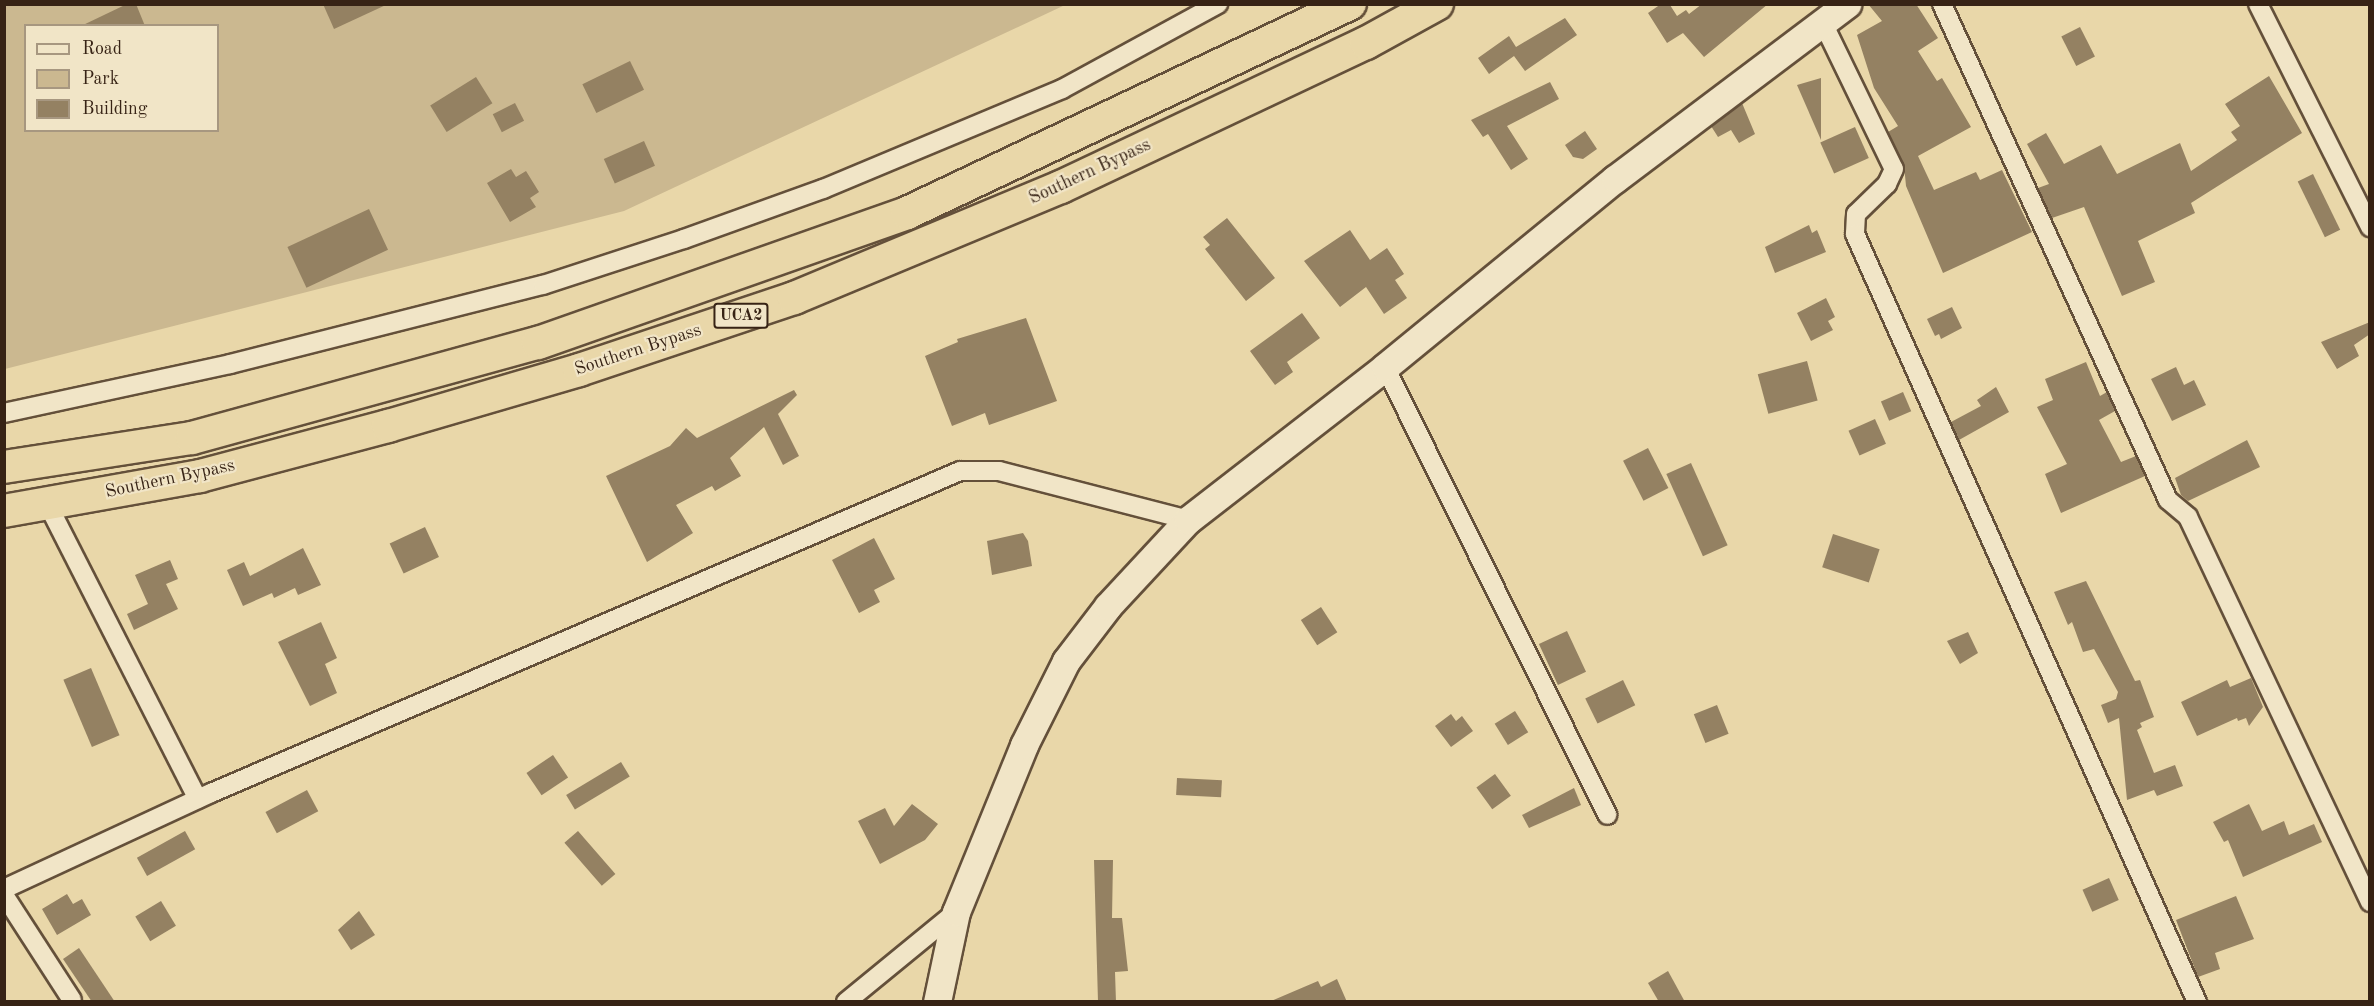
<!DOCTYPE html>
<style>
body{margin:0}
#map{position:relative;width:2374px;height:1006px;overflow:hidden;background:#e9d7a9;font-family:"Old Standard TT",serif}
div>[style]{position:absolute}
.green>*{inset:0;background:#cbb890}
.building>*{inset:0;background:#948162;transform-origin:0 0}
.roads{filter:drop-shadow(2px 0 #64503a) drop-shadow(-2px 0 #64503a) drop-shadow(0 2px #64503a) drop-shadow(0 -2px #64503a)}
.minor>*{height:18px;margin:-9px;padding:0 9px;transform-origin:9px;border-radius:9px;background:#f1e5c7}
.secondary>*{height:27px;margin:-13.5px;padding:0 13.5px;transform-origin:13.5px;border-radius:13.5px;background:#f1e5c7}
.trunk>*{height:32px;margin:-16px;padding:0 16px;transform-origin:16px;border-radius:16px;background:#e9d7a9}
span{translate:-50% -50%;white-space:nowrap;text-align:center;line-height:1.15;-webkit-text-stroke:4.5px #f1e5c7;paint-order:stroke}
.shield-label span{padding:2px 4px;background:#f1e5c7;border:2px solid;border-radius:4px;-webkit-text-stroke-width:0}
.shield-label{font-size:16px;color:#372315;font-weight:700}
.street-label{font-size:18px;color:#372315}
.frame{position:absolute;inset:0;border:6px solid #372315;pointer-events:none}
.legend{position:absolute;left:24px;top:24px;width:195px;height:108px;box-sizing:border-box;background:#f1e5c7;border:2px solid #a79780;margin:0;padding:8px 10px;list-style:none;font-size:18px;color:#372315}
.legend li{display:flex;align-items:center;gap:12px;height:30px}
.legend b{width:30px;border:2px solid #a79780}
</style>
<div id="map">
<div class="green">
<div style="clip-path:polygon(evenodd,5px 5px,1065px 5px,624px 211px,5px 369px,5px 5px,26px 26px,218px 26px,218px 130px,26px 130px,26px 26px)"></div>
</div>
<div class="building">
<div style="clip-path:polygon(127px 4px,136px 4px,145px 26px,81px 26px)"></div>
<div style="clip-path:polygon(323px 4px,388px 4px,334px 29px)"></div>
<div style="clip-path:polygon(1661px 4px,1670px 5px,1677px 16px,1686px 10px,1689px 14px,1702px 4px,1768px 4px,1704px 57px,1683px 33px,1667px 43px,1648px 13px)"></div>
<div style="clip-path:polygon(1868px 4px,1916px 4px,1938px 38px,1918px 51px,1937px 81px,1942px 78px,1971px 127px,1918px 156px,1934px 190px,1976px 172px,1980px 180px,2002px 170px,2032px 232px,1943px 273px,1906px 186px,1904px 165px,1888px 132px,1898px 126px,1874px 88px,1857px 35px,1882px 21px)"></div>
<div style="clip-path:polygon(1565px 18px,1577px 35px,1525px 71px,1514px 56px,1489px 74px,1478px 58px,1509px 36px,1516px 47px)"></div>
<div style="left:2080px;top:27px;width:33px;height:21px;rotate:63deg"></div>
<div style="left:630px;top:61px;width:32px;height:53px;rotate:64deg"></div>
<div style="clip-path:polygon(2269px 76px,2302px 133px,2191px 203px,2195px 213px,2138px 241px,2155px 282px,2122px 296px,2084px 207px,2052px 218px,2038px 188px,2049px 184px,2027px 144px,2046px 133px,2064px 164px,2101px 145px,2117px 174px,2180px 143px,2191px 171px,2237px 140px,2231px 132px,2240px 126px,2225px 104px)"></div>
<div style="left:476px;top:77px;width:31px;height:54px;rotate:58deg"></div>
<div style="clip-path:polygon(1821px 78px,1821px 140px,1797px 85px)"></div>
<div style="clip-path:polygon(1550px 82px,1559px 99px,1507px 126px,1528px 159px,1511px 170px,1488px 134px,1483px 137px,1471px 120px)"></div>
<div style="left:515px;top:103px;width:20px;height:25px;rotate:63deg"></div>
<div style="clip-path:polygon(1742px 103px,1755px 134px,1739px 143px,1731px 130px,1718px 137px,1711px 126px)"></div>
<div style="left:1855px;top:127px;width:34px;height:38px;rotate:66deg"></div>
<div style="clip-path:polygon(1585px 131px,1597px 149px,1583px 159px,1573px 157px,1565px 145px)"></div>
<div style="left:644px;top:141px;width:27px;height:44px;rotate:66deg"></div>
<div style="clip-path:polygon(511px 169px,516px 177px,526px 171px,539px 192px,530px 198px,536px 207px,510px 222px,487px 183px)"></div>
<div style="left:2313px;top:174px;width:62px;height:17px;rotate:64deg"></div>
<div style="left:369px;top:209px;width:45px;height:90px;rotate:65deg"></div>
<div style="clip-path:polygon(1227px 218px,1275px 278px,1246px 301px,1205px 249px,1210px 245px,1203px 237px)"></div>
<div style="clip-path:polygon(1809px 225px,1812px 233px,1817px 230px,1826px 252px,1775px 273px,1765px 247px)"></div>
<div style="clip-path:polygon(1350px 230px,1370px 260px,1387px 248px,1404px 274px,1395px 280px,1407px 298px,1384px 314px,1366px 287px,1340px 307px,1304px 261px)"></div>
<div style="clip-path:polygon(1826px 298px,1835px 317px,1828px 321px,1833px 330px,1811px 341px,1797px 313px)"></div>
<div style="clip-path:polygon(1952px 307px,1962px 328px,1941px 339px,1939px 334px,1935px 336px,1927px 319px)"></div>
<div style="clip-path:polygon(1302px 313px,1320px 338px,1287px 362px,1293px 372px,1275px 385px,1250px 351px)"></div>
<div style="clip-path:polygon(1026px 318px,1057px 401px,989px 425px,985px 413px,952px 426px,925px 356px,958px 342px,957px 339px)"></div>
<div style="clip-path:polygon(2370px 322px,2370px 334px,2354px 345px,2359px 356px,2337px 369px,2321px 342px)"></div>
<div style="left:1807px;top:361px;width:41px;height:51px;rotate:75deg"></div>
<div style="clip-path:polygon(2086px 362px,2100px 396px,2107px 392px,2115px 411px,2099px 420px,2121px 462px,2136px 456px,2145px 476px,2061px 513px,2045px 474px,2067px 464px,2037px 407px,2053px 400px,2045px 379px)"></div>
<div style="clip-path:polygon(2176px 367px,2184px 385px,2194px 380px,2206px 405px,2172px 421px,2151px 379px)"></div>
<div style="clip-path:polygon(1996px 387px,2009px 412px,1959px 440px,1951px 422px,1981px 406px,1977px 400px)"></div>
<div style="clip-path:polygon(794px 390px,797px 395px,778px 414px,799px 456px,783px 465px,764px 427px,730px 458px,741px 476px,715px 491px,712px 486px,676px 505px,693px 533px,647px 562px,606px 476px,670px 446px,686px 428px,697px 438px)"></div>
<div style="left:1903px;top:392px;width:21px;height:24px;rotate:67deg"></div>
<div style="left:1875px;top:419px;width:27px;height:29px;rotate:66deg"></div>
<div style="clip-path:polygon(2247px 440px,2260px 467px,2188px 501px,2181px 495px,2175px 478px)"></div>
<div style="left:1648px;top:448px;width:45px;height:28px;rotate:63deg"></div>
<div style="left:1691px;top:463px;width:90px;height:27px;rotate:66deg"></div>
<div style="left:425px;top:527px;width:33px;height:39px;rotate:65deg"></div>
<div style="clip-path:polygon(1023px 533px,1028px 541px,1032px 566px,992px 575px,987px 541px)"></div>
<div style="left:1833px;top:534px;width:49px;height:35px;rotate:18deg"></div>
<div style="clip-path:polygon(874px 538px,895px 579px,874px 590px,880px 602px,859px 613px,832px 560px)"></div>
<div style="clip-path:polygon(303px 548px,321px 585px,298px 595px,295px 588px,274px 598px,272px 593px,243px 606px,227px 570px,244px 562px,250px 576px)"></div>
<div style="clip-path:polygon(170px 560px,178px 579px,166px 584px,178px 609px,134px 630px,127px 614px,148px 604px,135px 575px)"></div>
<div style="clip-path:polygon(2086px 581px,2135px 681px,2140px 680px,2154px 717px,2140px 723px,2142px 727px,2137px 730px,2154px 773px,2175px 765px,2183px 786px,2157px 796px,2154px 790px,2127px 800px,2119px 718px,2108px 723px,2101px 705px,2116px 699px,2118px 692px,2094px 649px,2083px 652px,2072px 622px,2068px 625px,2054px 592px)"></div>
<div style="left:1321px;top:607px;width:30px;height:24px;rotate:57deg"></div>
<div style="clip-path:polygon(321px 622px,337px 658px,325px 664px,337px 693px,310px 706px,278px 642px)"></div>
<div style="left:1567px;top:631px;width:45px;height:31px;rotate:65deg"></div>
<div style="clip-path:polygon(1968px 632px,1978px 653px,1960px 664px,1947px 641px)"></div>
<div style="left:91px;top:668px;width:73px;height:30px;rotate:67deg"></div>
<div style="clip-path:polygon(2251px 678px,2263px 707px,2249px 726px,2246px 718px,2238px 721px,2237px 718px,2197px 736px,2181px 702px,2227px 680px,2230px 687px)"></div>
<div style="left:1623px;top:680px;width:28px;height:42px;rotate:64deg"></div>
<div style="left:1717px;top:705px;width:31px;height:25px;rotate:68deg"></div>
<div style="left:1515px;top:711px;width:25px;height:24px;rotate:58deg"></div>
<div style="clip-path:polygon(1451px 714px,1456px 721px,1462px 716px,1473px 731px,1451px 747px,1435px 726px)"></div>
<div style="left:553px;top:755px;width:27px;height:32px;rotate:56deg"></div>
<div style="left:621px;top:762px;width:17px;height:64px;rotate:59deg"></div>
<div style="left:1495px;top:774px;width:27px;height:23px;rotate:54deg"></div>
<div style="left:1177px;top:778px;width:45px;height:17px;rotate:3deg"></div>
<div style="clip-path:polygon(1574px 788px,1581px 805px,1529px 828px,1522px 815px)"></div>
<div style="left:307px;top:790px;width:24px;height:47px;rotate:62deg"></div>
<div style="clip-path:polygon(912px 804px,938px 824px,925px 840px,880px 864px,858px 821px,885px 808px,894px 826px)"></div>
<div style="clip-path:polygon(2249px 804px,2262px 831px,2284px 821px,2289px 835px,2314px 824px,2322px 842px,2243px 877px,2228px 840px,2224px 842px,2213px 822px)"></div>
<div style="left:185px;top:831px;width:21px;height:55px;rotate:61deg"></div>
<div style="left:578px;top:831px;width:57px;height:18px;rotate:49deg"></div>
<div style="clip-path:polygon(1094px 860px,1113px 860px,1112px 918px,1122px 918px,1128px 971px,1115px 972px,1116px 1002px,1098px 1002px)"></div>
<div style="left:2109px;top:878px;width:24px;height:29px;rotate:66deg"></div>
<div style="clip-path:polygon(67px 894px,73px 904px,82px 899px,91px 915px,57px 935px,42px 909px)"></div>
<div style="clip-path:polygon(2236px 896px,2254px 939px,2215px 953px,2220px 969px,2198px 977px,2176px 920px)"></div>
<div style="left:161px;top:901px;width:29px;height:30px;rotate:59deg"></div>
<div style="clip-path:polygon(359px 911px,375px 935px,351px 950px,338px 930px)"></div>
<div style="clip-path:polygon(79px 948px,115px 1002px,92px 1002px,63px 959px)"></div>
<div style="clip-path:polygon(1668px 971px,1685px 1002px,1659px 1002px,1648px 983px)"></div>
<div style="clip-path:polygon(1337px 979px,1347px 1002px,1269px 1002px,1318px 981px,1321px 987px)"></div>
</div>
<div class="roads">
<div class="minor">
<div style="left:1942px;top:4px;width:545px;rotate:65.5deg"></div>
<div style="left:2168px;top:500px;width:26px;rotate:40deg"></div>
<div style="left:2188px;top:517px;width:426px;rotate:64.7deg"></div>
<div style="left:2258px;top:4px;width:250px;rotate:63.3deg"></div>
<div style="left:1823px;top:23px;width:162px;rotate:64.1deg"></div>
<div style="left:1894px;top:169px;width:17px;rotate:115deg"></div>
<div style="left:1887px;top:184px;width:43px;rotate:135.9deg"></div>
<div style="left:1856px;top:214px;width:20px;rotate:93deg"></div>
<div style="left:1855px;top:234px;width:841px;rotate:66deg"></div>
<div style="left:1385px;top:367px;width:500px;rotate:63.6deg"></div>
<div style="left:4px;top:413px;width:231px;rotate:-12.2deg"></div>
<div style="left:230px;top:364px;width:323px;rotate:-14.2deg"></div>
<div style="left:543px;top:285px;width:148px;rotate:-18.1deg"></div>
<div style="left:684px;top:239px;width:148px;rotate:-19.8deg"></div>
<div style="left:823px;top:189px;width:259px;rotate:-22.7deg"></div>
<div style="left:1062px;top:89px;width:178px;rotate:-28.6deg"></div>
<div style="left:47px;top:503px;width:332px;rotate:63deg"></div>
<div style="left:4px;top:889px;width:228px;rotate:-24.9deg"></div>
<div style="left:211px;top:793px;width:815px;rotate:-23.26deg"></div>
<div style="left:960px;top:471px;width:39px"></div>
<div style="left:999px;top:471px;width:195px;rotate:14.5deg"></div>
<div style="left:4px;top:895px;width:125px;rotate:57.1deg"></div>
<div style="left:846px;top:1002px;width:142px;rotate:-39.3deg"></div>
</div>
<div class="secondary">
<div style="left:937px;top:1002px;width:92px;rotate:-78.1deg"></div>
<div style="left:956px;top:912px;width:180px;rotate:-67.8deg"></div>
<div style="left:1024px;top:745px;width:94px;rotate:-63.4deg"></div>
<div style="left:1066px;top:661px;width:69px;rotate:-52.6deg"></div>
<div style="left:1108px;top:606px;width:117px;rotate:-47.1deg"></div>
<div style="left:1188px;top:520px;width:249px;rotate:-37.8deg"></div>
<div style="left:1385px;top:367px;width:297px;rotate:-39.3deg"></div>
<div style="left:1615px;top:179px;width:291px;rotate:-37deg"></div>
</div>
<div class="trunk">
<div style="left:4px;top:467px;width:190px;rotate:-8.8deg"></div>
<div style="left:192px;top:438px;width:359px;rotate:-15.4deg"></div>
<div style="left:538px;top:343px;width:391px;rotate:-19.4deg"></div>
<div style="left:907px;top:213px;width:490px;rotate:-25.3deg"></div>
<div style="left:4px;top:511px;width:199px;rotate:-10.1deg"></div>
<div style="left:200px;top:476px;width:195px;rotate:-14.9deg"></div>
<div style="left:388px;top:426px;width:199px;rotate:-16.3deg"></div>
<div style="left:579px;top:370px;width:227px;rotate:-18.5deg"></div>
<div style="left:794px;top:298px;width:289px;rotate:-22.6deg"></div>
<div style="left:1061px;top:187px;width:337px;rotate:-25.3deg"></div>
<div style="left:1366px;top:43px;width:81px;rotate:-28.8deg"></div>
</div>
</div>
<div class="shield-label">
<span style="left:741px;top:316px">UCA2</span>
</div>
<div class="street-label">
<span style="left:1090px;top:172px;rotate:-25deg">Southern Bypass</span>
<span style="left:638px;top:350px;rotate:-18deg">Southern Bypass</span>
<span style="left:170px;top:479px;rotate:-12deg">Southern Bypass</span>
</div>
<div class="frame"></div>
<ul class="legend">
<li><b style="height:8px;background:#f1e5c7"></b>Road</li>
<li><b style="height:16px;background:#cbb890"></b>Park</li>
<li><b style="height:16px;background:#948162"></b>Building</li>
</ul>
</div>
